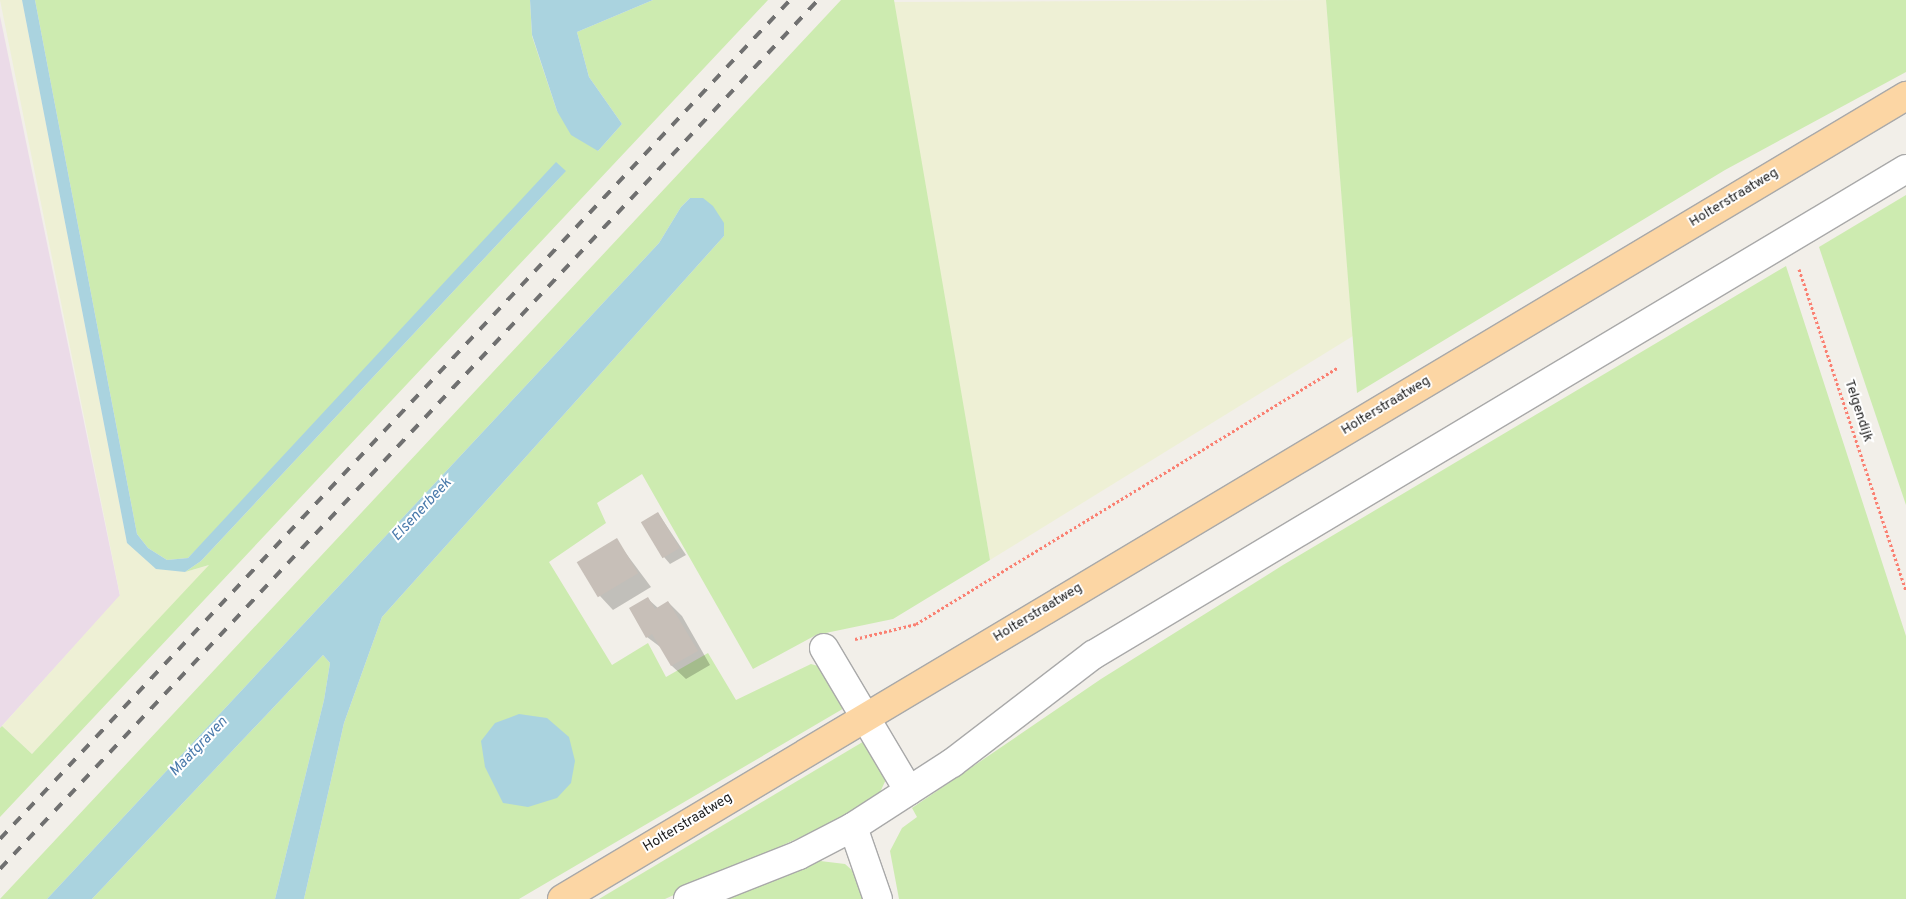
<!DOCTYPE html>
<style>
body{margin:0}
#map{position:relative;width:1906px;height:899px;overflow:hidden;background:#f2efe9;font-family:Overpass,sans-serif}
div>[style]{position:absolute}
.industrial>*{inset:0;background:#ebdbe8}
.farmland>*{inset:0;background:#eef0d5}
.grass>*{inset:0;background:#cdebb0}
.water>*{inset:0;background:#aad3df}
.shadow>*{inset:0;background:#0003}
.building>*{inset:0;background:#c7bfb8;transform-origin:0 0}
.path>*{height:3px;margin-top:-1.5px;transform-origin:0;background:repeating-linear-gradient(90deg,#fa8072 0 2.5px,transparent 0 5px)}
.roads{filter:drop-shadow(1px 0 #a9a9a9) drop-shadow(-1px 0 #a9a9a9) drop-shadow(0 1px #a9a9a9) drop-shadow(0 -1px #a9a9a9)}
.minor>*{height:28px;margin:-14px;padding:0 14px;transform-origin:14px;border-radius:14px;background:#fff}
.major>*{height:28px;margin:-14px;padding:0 14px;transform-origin:14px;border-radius:14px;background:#fcd6a4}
.rail>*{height:4px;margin-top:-2px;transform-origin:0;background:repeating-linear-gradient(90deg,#707070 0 10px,transparent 0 20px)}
span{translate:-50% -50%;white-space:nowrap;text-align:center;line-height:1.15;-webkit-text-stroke:4px #fff;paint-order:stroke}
.street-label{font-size:14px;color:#222}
.water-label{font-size:15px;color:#4a7aab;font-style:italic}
</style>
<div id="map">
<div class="industrial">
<div style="clip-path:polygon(0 16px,120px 596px,0 728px)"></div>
</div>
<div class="farmland">
<div style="clip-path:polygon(0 0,22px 0,127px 543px,185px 572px,210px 565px,32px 754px,2px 726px,120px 595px)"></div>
<div style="clip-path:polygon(1326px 0,1353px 336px,990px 560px,892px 2px)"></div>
</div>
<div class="grass">
<div style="clip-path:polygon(35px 0,530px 0,532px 36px,557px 111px,598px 151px,622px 124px,589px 77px,577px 32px,653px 0,768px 0,0 817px,0 728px,2px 726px,32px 754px,209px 565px,185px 572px,201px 561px,566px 171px,188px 558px,167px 560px,148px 548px,137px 534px)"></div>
<div style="clip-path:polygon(841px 0,894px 0,990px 560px,893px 619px,816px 635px,753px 669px,642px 474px,597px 503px,606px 523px,549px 562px,612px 665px,648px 643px,666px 677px,708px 653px,736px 700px,811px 664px,821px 667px,846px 707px,519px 899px,304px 899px,344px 723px,382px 617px,724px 236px,690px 198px,681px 207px,659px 243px,47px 899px,0 899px)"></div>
<div style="clip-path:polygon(1326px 0,1906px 0,1906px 72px,1725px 170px,1357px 393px)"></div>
<div style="clip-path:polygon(1906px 195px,1906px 505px,1819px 247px)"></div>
<div style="clip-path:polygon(1786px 266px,1906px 636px,1906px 899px,899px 899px,890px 851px,902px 828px,917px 817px,912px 808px,1101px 679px,1283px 565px)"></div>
<div style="clip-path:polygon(323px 655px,330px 663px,324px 700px,275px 899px,92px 899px)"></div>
<div style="clip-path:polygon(866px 740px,889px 773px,875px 803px,665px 899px,599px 899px)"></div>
<div style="clip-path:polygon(812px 860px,845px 864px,864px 881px,870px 899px,723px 899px)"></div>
</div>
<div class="water">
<div style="clip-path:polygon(22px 0,35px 0,137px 534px,148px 548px,167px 560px,188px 558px,556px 162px,566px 171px,201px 561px,185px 572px,156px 569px,127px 543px)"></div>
<div style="clip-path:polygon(530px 0,653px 0,577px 32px,589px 77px,622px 124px,598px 151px,571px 135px,557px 111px,532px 35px)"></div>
<div style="clip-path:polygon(690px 198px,703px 198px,713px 206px,724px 223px,724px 236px,382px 617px,344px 723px,304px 899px,275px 899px,324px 700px,330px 663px,323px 655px,92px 899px,47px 899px,659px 243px,681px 207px)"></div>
<div style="clip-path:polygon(519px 714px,547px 718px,569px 737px,575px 761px,571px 783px,557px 798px,528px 807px,503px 803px,485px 767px,481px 741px,495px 723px)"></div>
</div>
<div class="shadow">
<div style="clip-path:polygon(658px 513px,686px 555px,670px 564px,664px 557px)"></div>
<div style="clip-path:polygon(616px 540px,651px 587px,613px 610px,600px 596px)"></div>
<div style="clip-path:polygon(648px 599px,658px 608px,668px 602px,682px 616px,710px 665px,686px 679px,672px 666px,663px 649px,647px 637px)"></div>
</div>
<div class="building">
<div style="left:658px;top:512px;width:42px;height:20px;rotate:59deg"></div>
<div style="left:617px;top:538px;width:41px;height:47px;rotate:59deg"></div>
<div style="clip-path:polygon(648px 597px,655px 609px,668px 601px,698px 651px,671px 666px,652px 634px,646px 638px,629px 608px)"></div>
</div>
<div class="path">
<div style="left:1799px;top:269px;width:339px;rotate:71.6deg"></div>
<div style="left:855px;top:639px;width:63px;rotate:-13.8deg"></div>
<div style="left:916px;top:624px;width:494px;rotate:-31.3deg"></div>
</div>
<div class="roads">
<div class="minor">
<div style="left:824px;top:648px;width:166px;rotate:59.3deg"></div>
<div style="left:853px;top:827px;width:76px;rotate:70.9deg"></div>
<div style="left:688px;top:899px;width:119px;rotate:-21.6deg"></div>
<div style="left:799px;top:855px;width:61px;rotate:-27.4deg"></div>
<div style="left:853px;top:827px;width:118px;rotate:-32.9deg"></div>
<div style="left:952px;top:763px;width:178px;rotate:-37.5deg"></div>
<div style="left:1093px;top:655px;width:947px;rotate:-30.87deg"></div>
</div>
<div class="major">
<div style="left:562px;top:899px;width:1566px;rotate:-30.86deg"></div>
</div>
</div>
<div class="rail">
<div style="left:0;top:839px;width:1152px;rotate:-46.72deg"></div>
<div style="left:0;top:869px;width:1193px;rotate:-46.73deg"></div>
</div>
<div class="street-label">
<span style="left:1734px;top:198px;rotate:-31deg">Holterstraatweg</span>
<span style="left:1386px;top:406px;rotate:-31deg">Holterstraatweg</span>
<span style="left:1858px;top:411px;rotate:72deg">Telgendijk</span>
<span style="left:1038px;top:613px;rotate:-31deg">Holterstraatweg</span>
<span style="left:688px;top:823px;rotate:-31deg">Holterstraatweg</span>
</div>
<div class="water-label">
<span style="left:422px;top:510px;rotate:-47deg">Elsenerbeek</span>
<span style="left:199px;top:747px;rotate:-46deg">Maatgraven</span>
</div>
</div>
